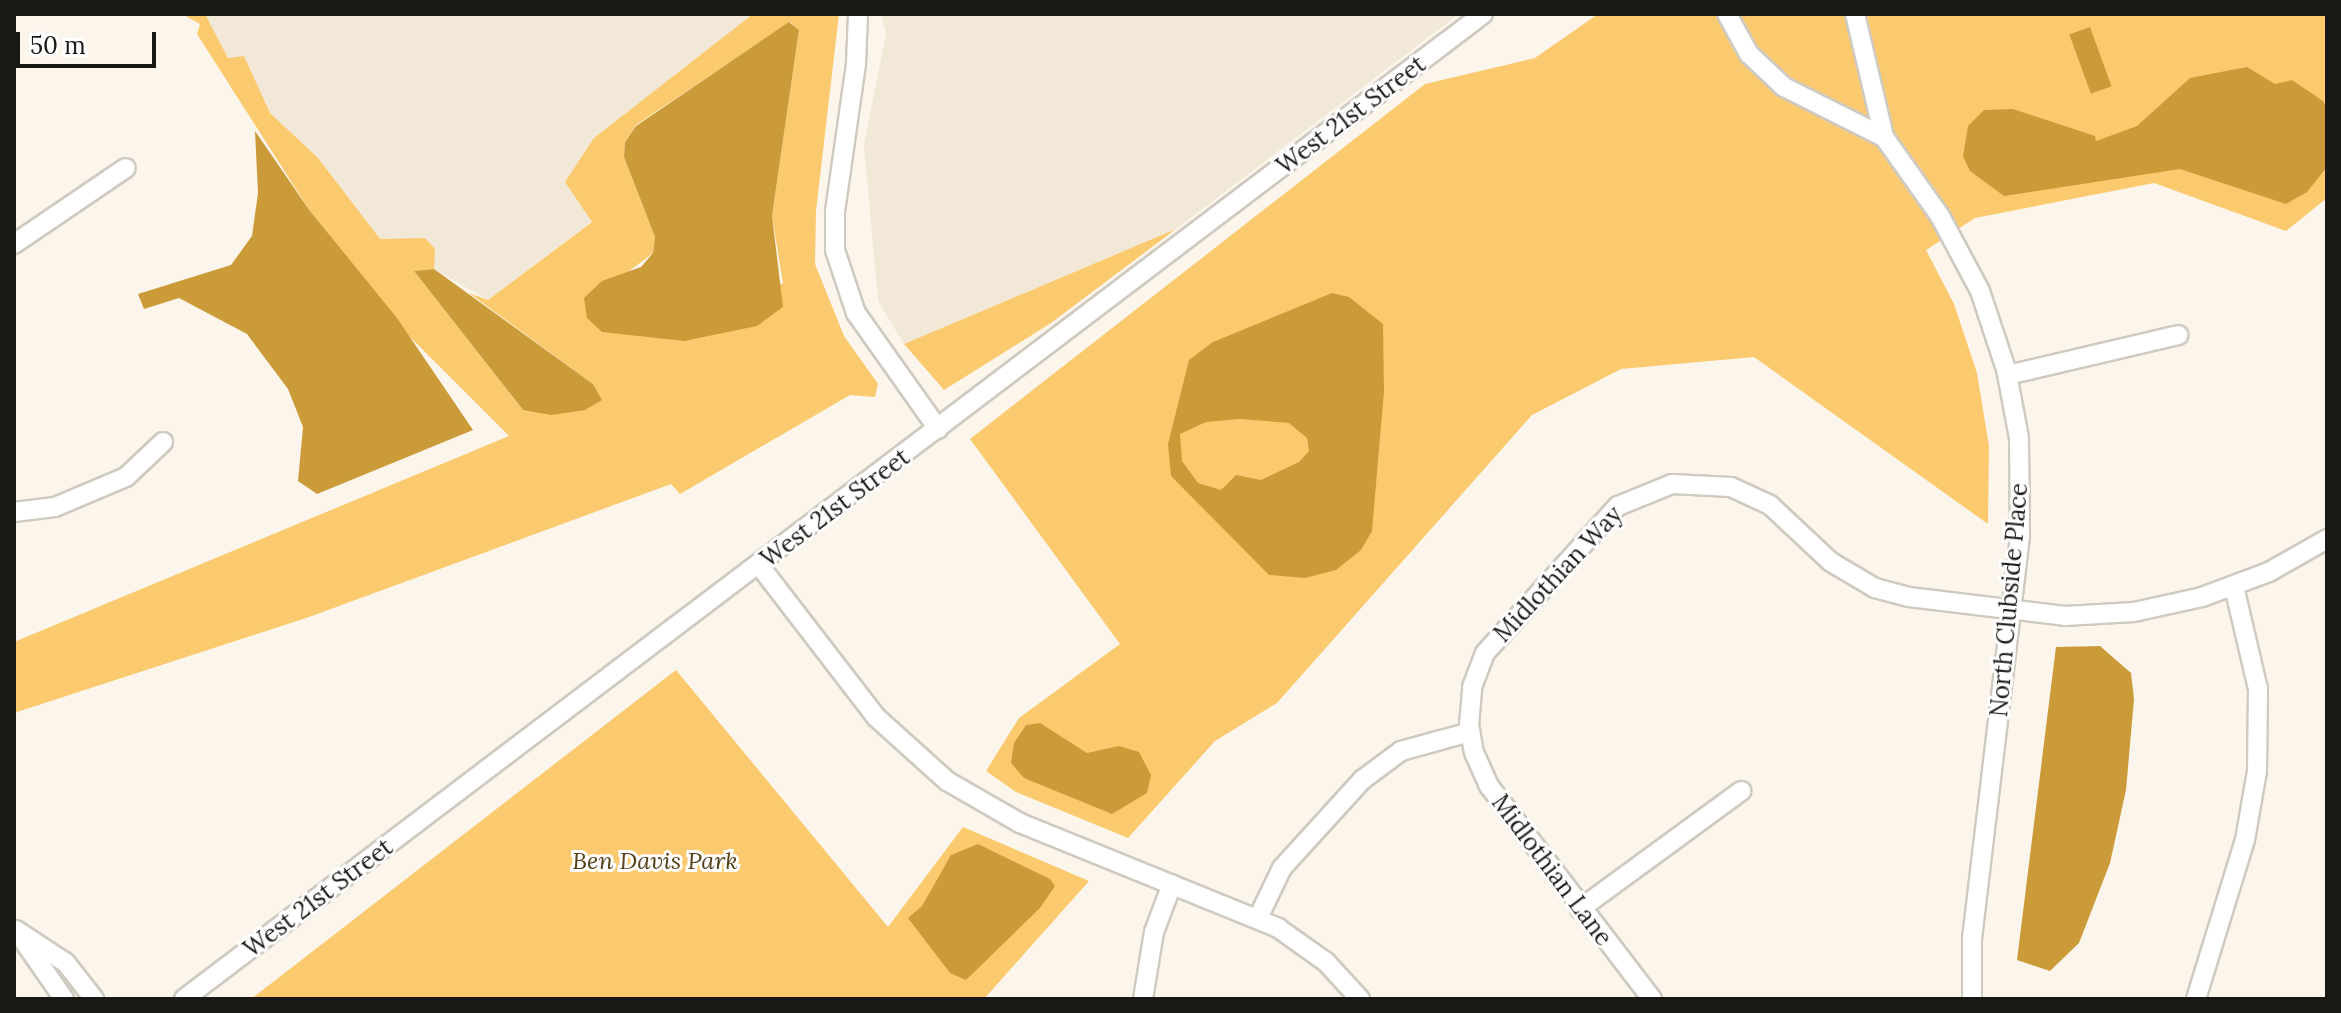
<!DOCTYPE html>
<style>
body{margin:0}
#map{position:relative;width:2341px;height:1013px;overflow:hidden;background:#fbf5eb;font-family:Lora,serif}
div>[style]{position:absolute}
.built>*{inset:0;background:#f2e8d7}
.green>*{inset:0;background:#fcca6e}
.water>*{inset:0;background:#cc9b39;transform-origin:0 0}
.roads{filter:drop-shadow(2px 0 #cfcac0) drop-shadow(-2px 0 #cfcac0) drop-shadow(0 2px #cfcac0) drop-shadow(0 -2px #cfcac0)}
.minor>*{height:18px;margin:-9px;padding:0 9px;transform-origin:9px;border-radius:9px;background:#fff}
span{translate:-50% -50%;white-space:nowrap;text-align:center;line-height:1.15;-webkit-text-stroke:6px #fff;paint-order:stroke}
.street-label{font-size:24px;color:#1a1814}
.park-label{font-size:24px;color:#564119;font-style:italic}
.frame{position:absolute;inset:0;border:16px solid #1a1814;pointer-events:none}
.scale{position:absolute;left:16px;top:32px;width:140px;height:36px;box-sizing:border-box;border:4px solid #1a1814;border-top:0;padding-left:10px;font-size:24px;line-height:28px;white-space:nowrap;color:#1a1814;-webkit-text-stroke:6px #fff;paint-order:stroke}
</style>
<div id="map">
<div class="built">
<div style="clip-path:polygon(197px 14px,753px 14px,594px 138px,592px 221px,488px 300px,434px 269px,375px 255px)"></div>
<div style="clip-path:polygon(881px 14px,1459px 14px,1176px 229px,904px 344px,878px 301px,864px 145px,886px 33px)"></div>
</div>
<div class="green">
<div style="clip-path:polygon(evenodd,182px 14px,205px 14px,228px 58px,244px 56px,270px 113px,318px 158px,380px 239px,425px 238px,435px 249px,434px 269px,414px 271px,522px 409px,601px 400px,593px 384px,469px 293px,488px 300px,592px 222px,565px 182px,594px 138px,753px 14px,839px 14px,816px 211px,815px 264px,844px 336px,878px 384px,875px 397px,850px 395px,680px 494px,671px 484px,309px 617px,14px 713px,14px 642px,509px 436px,406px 333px,310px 211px,197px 34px,200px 24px,182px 14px,790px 22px,799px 30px,772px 216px,783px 284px,628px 272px,653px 253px,655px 237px,624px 157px,625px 142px,636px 125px,790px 22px)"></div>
<div style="clip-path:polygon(1598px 14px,2327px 14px,2327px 198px,2286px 231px,2154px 183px,1975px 218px,1926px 250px,1954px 304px,1977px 373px,1989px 446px,1988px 524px,1754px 357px,1621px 369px,1532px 415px,1277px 703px,1215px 741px,1128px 838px,1016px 792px,986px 771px,1019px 718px,1120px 644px,970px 439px,1425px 84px,1535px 58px)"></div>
<div style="clip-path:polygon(1176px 229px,1051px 323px,944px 390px,904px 344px)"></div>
<div style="clip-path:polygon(676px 670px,888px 927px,963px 827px,1089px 881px,984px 999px,251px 999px)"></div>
</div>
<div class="water">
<div style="clip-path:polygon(789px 22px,799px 30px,772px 216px,783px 307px,757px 326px,684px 341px,602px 332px,587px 318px,584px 298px,602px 281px,641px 267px,653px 253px,655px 237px,624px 157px,625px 142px,636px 126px)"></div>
<div style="left:2090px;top:27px;width:63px;height:22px;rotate:70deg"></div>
<div style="clip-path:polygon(2247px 67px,2275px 84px,2292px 80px,2323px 101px,2327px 110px,2327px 167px,2307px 192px,2286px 204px,2180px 169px,2004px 196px,1970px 171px,1963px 156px,1968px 126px,1984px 110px,2013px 109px,2095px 136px,2096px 141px,2137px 126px,2190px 78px)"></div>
<div style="clip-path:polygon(255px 131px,310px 211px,397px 318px,473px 430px,317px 494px,298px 481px,303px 427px,288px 389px,247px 334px,179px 298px,144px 309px,138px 294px,231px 265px,252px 236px,258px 193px)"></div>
<div style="clip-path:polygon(434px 269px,593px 384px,602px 400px,585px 410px,551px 415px,523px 410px,414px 271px)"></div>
<div style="clip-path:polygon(evenodd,1332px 293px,1349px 297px,1383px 324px,1384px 391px,1372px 531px,1361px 550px,1336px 570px,1305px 578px,1269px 575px,1171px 476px,1168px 444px,1189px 360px,1213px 342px,1332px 293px,1240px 419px,1289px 423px,1307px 438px,1309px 451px,1299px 462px,1261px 480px,1236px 475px,1221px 490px,1198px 483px,1182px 461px,1180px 434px,1206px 422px,1240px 419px)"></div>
<div style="clip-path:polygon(2100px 646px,2131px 673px,2134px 699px,2126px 790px,2110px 863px,2079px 943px,2050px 971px,2017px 960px,2056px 647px)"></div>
<div style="clip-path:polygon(1040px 723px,1087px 753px,1119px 746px,1139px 752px,1151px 775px,1147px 793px,1112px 814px,1024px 778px,1011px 763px,1014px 743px,1026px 725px)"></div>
<div style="clip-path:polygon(978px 844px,1050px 879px,1055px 886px,1040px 908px,966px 980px,950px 973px,908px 918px,922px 906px,951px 855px)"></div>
</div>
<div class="roads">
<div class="minor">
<div style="left:858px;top:14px;width:50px;rotate:92.3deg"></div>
<div style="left:856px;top:64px;width:149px;rotate:98.1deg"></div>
<div style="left:835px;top:212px;width:38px;rotate:90deg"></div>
<div style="left:835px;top:250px;width:66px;rotate:71.6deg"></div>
<div style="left:856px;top:313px;width:142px;rotate:54.7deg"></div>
<div style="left:1727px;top:14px;width:46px;rotate:61.2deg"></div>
<div style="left:1749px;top:54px;width:48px;rotate:43.3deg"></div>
<div style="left:1784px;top:87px;width:112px;rotate:26.6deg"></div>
<div style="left:1855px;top:14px;width:126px;rotate:76.7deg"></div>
<div style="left:1884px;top:137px;width:97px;rotate:54.7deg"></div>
<div style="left:1940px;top:216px;width:85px;rotate:61.9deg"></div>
<div style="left:1980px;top:291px;width:82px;rotate:71.6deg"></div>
<div style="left:2006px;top:369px;width:70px;rotate:79.3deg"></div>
<div style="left:2019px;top:438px;width:98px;rotate:89.4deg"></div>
<div style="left:2020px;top:536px;width:405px;rotate:96.8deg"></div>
<div style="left:1972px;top:938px;width:61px;rotate:90deg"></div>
<div style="left:14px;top:244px;width:135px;rotate:-34.2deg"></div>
<div style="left:2008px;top:375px;width:175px;rotate:-13.2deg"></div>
<div style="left:14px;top:512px;width:41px;rotate:-7deg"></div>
<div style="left:55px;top:507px;width:77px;rotate:-22.9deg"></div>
<div style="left:126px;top:477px;width:51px;rotate:-43.4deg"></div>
<div style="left:759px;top:565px;width:192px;rotate:52.4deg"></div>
<div style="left:876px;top:717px;width:96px;rotate:42deg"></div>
<div style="left:947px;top:781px;width:84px;rotate:29.9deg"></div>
<div style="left:1020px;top:823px;width:279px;rotate:22.1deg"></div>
<div style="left:1278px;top:928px;width:59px;rotate:35.3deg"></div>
<div style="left:1326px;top:962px;width:50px;rotate:47.4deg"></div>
<div style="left:1580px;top:909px;width:200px;rotate:-36.2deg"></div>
<div style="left:1258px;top:918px;width:55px;rotate:-64.4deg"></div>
<div style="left:1282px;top:868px;width:119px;rotate:-47.7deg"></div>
<div style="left:1362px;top:780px;width:49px;rotate:-36.6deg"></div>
<div style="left:1401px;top:751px;width:72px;rotate:-15.4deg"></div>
<div style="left:16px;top:930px;width:60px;rotate:33.4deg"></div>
<div style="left:66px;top:963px;width:46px;rotate:52.1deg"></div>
<div style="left:23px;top:940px;width:72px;rotate:55.2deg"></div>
<div style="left:184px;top:999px;width:1630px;rotate:-37.17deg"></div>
<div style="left:1143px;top:999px;width:68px;rotate:-80.7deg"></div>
<div style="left:1154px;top:932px;width:51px;rotate:-69.4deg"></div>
<div style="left:1652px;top:999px;width:268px;rotate:-127.4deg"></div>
<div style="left:1489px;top:786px;width:36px;rotate:-114deg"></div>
<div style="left:1474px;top:753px;width:28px;rotate:-100deg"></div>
<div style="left:1469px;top:725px;width:38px;rotate:-85deg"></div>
<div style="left:1472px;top:687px;width:36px;rotate:-69deg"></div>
<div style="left:1485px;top:653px;width:198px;rotate:-47.9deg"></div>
<div style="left:1618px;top:506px;width:58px;rotate:-22.2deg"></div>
<div style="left:1672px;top:484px;width:59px;rotate:2.9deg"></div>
<div style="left:1731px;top:487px;width:43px;rotate:24.8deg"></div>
<div style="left:1770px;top:505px;width:83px;rotate:43.1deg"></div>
<div style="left:1831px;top:562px;width:51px;rotate:30.6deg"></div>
<div style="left:1875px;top:588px;width:35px;rotate:15deg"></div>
<div style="left:1909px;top:597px;width:157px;rotate:6.9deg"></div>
<div style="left:2065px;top:616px;width:69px;rotate:-3.3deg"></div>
<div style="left:2134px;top:612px;width:70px;rotate:-12.4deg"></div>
<div style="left:2202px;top:597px;width:72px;rotate:-20.5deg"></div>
<div style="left:2269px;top:572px;width:67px;rotate:-29.6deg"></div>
<div style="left:2196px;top:999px;width:166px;rotate:-72.9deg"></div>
<div style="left:2245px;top:840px;width:70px;rotate:-80.1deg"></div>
<div style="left:2257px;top:771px;width:82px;rotate:-89.3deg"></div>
<div style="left:2258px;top:689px;width:105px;rotate:-103.2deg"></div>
</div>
</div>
<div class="street-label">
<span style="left:1351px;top:115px;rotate:-37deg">West 21st Street</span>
<span style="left:835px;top:508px;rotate:-37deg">West 21st Street</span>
<span style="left:1558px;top:574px;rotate:-47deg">Midlothian Way</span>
<span style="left:2009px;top:600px;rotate:-85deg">North Clubside Place</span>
<span style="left:1552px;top:870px;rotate:53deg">Midlothian Lane</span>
<span style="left:318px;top:898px;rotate:-37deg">West 21st Street</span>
</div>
<div class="park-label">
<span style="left:655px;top:861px">Ben Davis Park</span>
</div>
<div class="frame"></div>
<div class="scale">50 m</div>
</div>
